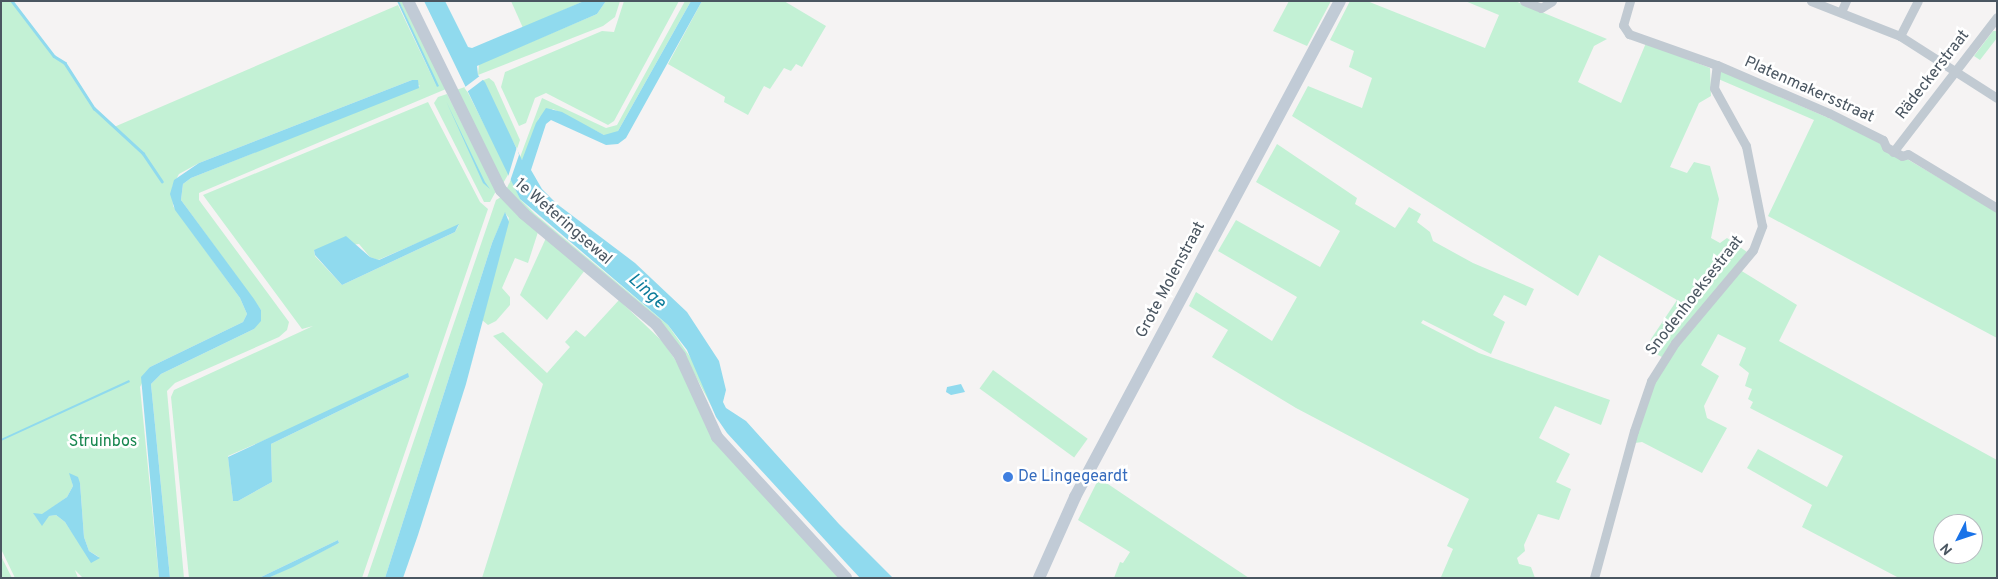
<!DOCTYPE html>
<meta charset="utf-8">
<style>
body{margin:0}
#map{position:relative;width:1998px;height:579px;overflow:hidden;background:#f5f3f3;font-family:Overpass,sans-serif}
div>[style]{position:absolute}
.green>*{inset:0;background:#c3f1d5;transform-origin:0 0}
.water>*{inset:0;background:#90daee}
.pier>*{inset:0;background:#f5f3f3;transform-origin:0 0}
.stream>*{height:2.5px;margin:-1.25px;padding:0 1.25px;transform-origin:1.25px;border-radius:1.25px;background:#90daee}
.street>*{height:9px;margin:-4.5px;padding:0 4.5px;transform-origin:4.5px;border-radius:4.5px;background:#c1cad2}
.secondary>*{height:12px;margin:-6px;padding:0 6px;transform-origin:6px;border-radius:6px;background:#c1cbd6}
.dots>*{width:14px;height:14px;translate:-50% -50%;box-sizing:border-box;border:2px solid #fff;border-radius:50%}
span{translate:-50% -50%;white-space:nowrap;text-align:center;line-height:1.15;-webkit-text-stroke:5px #fff;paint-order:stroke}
.street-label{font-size:16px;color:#4a5661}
.park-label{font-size:16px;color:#17864f}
.shop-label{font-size:16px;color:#366cbe}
.left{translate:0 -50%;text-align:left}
.water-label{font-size:18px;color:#0c7c9b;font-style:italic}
.frame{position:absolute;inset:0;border:2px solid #4a5661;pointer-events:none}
.north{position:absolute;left:1933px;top:514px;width:50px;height:50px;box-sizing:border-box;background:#fff;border:1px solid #b7bbc0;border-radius:50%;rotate:229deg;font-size:14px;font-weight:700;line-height:20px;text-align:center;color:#4a5661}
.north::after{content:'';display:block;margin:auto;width:18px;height:22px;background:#1a73e8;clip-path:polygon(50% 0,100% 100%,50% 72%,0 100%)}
</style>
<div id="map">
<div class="green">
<div style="clip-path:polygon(evenodd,1px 1px,12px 1px,54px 56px,65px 63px,94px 108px,114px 127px,398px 5px,437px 87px,399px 1px,404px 1px,446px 89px,199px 193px,199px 200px,289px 322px,287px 330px,279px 337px,175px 383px,167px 391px,184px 578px,170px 578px,151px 384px,161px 374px,254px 329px,261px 310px,181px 200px,183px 184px,191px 178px,420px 86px,412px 80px,199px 163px,179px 174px,172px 187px,173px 206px,240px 298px,247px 314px,243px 322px,150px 367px,140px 387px,159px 578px,82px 577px,75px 570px,78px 578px,15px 578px,1px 549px,1px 1px,70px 474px,80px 483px,84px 537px,89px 551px,99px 557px,92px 562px,65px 522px,56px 515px,48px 516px,42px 525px,34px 514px,42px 515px,67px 497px,73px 486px,70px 474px)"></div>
<div style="clip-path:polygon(511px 1px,584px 1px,523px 28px)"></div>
<div style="clip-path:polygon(606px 1px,620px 1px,615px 17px,603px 26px,478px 75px,479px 64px,597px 14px)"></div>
<div style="clip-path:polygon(624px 1px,679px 1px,614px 121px,608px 125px,546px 93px,535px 98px,526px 123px,519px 126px,501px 87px,505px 72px,602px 31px,614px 32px)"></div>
<div style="clip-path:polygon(685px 1px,691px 1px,618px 131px,614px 135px,604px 135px,553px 109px,539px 118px,524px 159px,519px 160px,542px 98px,606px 128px,617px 125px)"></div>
<div style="clip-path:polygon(702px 1px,784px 1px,826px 26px,802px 67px,796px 64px,791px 71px,784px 68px,770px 89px,764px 86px,748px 115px,724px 102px,725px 97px,668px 64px)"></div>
<div style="clip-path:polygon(1289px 1px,1331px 1px,1307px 46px,1273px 31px)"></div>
<div style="clip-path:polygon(1350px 1px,1367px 1px,1485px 48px,1499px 15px,1465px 1px,1515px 1px,1607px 39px,1594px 46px,1578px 82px,1621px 103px,1646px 43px,1710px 68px,1711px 96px,1699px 103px,1670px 167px,1687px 173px,1694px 162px,1710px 166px,1719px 199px,1711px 238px,1720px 243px,1727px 238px,1747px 252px,1662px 357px,1648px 350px,1651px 339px,1677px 300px,1599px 255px,1578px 296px,1292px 116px,1308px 86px,1362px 108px,1372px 78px,1349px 67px,1354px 51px,1330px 40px)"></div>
<div style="clip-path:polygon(1993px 31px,1997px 31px,1997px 38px,1980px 60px,1974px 56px)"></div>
<div style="clip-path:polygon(1721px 71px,1849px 127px,1881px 144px,1883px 150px,1901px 160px,1907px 159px,1997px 212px,1997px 338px,1768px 216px,1814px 120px,1716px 78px)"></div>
<div style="clip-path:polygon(489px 78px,494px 82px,520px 140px,517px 149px,481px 81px)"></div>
<div style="clip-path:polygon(465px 87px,509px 173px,502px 185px,456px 90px)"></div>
<div style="clip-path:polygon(447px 94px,496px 191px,490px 202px,484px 202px,434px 103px,438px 97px)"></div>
<div style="clip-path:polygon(evenodd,428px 102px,480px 202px,488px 209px,362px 578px,268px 578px,339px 543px,338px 540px,259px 578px,189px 578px,171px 397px,174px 390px,313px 326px,302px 329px,203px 195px,428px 102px,459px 225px,455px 232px,342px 285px,315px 256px,314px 250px,359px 244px,370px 257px,378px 260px,459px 225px,428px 102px,409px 377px,271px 444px,272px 482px,238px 501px,233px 501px,228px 456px,409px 377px)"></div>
<div style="clip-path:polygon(1277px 144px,1357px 198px,1355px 204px,1395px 228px,1409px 207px,1421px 214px,1417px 222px,1430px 232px,1433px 241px,1473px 263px,1534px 289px,1526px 306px,1504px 295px,1493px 315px,1505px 322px,1491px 354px,1423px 320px,1421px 323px,1479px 353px,1610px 400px,1601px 425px,1555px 406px,1539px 438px,1570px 454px,1556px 482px,1571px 489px,1559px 520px,1538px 514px,1524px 545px,1525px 551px,1517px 558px,1519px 564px,1531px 567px,1535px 578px,1441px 577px,1453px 549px,1447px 546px,1469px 499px,1296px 408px,1212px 357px,1228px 330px,1189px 306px,1196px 292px,1272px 341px,1297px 297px,1218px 251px,1236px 220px,1320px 267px,1340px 231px,1256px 182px)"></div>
<div style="clip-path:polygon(511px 179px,520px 199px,535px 214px,668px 325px,695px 364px,712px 407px,688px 362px,506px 190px)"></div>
<div style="clip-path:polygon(501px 197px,538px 232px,528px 263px,515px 258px,502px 288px,510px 297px,510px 305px,496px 321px,488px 325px,482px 320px,509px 218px,505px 213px,492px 243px,385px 578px,367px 578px,496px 200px)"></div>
<div style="clip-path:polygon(546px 238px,585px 270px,547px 320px,520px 295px)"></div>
<div style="clip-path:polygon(evenodd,1740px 270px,1797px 305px,1779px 341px,1997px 460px,1997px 578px,1899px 578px,1802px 527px,1812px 505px,1747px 468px,1758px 449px,1827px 487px,1843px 456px,1750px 408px,1753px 402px,1748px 399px,1752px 389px,1745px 386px,1749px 373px,1739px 365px,1746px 348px,1718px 334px,1701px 365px,1719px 376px,1704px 406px,1707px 418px,1727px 428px,1702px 473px,1642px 442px,1635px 443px,1647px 400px,1661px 368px,1740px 270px,1943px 524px,1973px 524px,1973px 554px,1943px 554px,1943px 524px)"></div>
<div style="clip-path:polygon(619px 300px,663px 342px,683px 371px,706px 426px,841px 578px,482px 578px,543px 384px,493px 336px,503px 332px,547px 373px,570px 347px,565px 342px,576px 330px,585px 337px)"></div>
<div style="left:993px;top:370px;width:117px;height:23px;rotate:36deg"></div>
<div style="clip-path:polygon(1099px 478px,1151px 513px,1249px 578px,1114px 578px,1120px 562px,1123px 563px,1130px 552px,1078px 520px)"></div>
<div style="clip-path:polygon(1px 556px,12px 578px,1px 578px)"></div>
</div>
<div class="water">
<div style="clip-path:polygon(397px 1px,399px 1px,439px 86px,437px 87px)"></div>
<div style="clip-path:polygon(424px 1px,445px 1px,468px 47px,472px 48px,584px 1px,606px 1px,597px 14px,477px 66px,478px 75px,485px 82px,522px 160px,536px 123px,546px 108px,562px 112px,604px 135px,618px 131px,691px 1px,702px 1px,626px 138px,618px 144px,606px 145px,551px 120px,546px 124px,531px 170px,542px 189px,557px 204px,635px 263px,687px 312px,719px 361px,726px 390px,723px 402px,726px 408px,746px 421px,839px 524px,893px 578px,860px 578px,847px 564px,727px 433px,716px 417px,687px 350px,668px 325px,520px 199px)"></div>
<div style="clip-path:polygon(412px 80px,418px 80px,419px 88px,191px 178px,183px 184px,181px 200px,254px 299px,261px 310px,261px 321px,254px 329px,161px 374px,151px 384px,170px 578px,159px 578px,141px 377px,150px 367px,243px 322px,247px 314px,240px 298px,175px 210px,170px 194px,174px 180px,199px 163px)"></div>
<div style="clip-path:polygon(446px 101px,485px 182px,490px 189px,483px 183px)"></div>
<div style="clip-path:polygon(505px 212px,509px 222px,466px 384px,418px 535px,403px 578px,385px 578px,492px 243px)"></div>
<div style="clip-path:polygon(459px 224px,455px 232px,342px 285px,315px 255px,314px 250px,346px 236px,370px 257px,379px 260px)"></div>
<div style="clip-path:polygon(408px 373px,409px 377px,271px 444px,272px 482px,238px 501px,233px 501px,228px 457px)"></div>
<div style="clip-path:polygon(129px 380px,130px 382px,1px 441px,1px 439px)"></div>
<div style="clip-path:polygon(961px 384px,965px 392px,951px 395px,946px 392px,947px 387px)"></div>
<div style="clip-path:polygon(69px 473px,78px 477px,80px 483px,84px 537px,89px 551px,100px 558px,91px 563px,65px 522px,56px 515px,49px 516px,42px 526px,33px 513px,42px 514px,67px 497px,73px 486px)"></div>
<div style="clip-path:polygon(338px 540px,339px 543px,293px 567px,268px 578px,259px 578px)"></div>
</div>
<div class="pier">
<div style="left:481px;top:75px;width:5px;height:21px;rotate:53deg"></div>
<div style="clip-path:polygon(517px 147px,519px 155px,509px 184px,508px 177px)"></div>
</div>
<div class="stream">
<div style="left:12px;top:1px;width:69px;rotate:52.6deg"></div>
<div style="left:54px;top:56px;width:13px;rotate:32deg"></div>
<div style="left:65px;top:63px;width:54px;rotate:57.2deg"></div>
<div style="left:94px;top:108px;width:67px;rotate:42.6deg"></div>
<div style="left:143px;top:153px;width:34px;rotate:56deg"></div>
</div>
<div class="street">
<div style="left:1524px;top:1px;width:18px;rotate:22deg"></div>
<div style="left:1541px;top:8px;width:13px;rotate:-32deg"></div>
<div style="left:1630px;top:1px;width:25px;rotate:106deg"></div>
<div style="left:1623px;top:25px;width:11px;rotate:56deg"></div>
<div style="left:1629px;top:34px;width:93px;rotate:19.4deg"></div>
<div style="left:1717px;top:65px;width:122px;rotate:23.2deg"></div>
<div style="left:1829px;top:113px;width:60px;rotate:26.6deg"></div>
<div style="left:1883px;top:140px;width:8px;rotate:67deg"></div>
<div style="left:1886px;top:147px;width:18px;rotate:29deg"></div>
<div style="left:1902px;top:156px;width:6px;rotate:-18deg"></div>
<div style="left:1908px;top:154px;width:104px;rotate:31.2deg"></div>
<div style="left:1811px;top:1px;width:96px;rotate:21.5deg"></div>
<div style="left:1900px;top:36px;width:115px;rotate:32.6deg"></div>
<div style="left:1841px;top:12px;width:12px;rotate:-66deg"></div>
<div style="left:1900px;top:36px;width:39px;rotate:-63deg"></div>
<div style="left:1893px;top:152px;width:170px;rotate:-52.4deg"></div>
<div style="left:1594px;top:578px;width:152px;rotate:-74.8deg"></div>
<div style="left:1634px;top:431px;width:53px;rotate:-71.2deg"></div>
<div style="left:1651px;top:381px;width:45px;rotate:-57.7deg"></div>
<div style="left:1675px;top:343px;width:121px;rotate:-50deg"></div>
<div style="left:1753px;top:250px;width:26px;rotate:-69deg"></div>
<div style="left:1762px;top:226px;width:82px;rotate:-101.3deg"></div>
<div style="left:1746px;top:146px;width:66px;rotate:-118.9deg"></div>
<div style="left:1714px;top:88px;width:23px;rotate:-83deg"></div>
</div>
<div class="secondary">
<div style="left:408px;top:1px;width:211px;rotate:63.8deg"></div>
<div style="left:501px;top:190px;width:33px;rotate:46deg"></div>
<div style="left:524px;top:214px;width:172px;rotate:39.8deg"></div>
<div style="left:656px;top:324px;width:40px;rotate:53deg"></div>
<div style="left:680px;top:356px;width:89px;rotate:65.4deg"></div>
<div style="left:717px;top:437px;width:191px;rotate:47.5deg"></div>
<div style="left:1039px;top:578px;width:89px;rotate:-66deg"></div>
<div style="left:1075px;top:497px;width:562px;rotate:-61.89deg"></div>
</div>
<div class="dots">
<div style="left:1008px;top:477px;background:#3f7fe0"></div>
</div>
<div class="street-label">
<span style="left:1933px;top:75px;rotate:-52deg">Rädeckerstraat</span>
<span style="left:1809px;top:90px;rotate:24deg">Platenmakersstraat</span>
<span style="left:563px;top:222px;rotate:41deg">1e Weteringsewal</span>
<span style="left:1171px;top:280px;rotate:-62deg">Grote Molenstraat</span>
<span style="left:1695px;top:296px;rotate:-52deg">Snodenhoeksestraat</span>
</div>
<div class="park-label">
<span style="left:103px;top:442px">Struinbos</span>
</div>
<div class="shop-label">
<span class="left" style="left:1018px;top:477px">De Lingegeardt</span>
</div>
<div class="water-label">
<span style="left:646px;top:292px;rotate:42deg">Linge</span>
</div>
<div class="frame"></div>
<div class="north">N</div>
</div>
